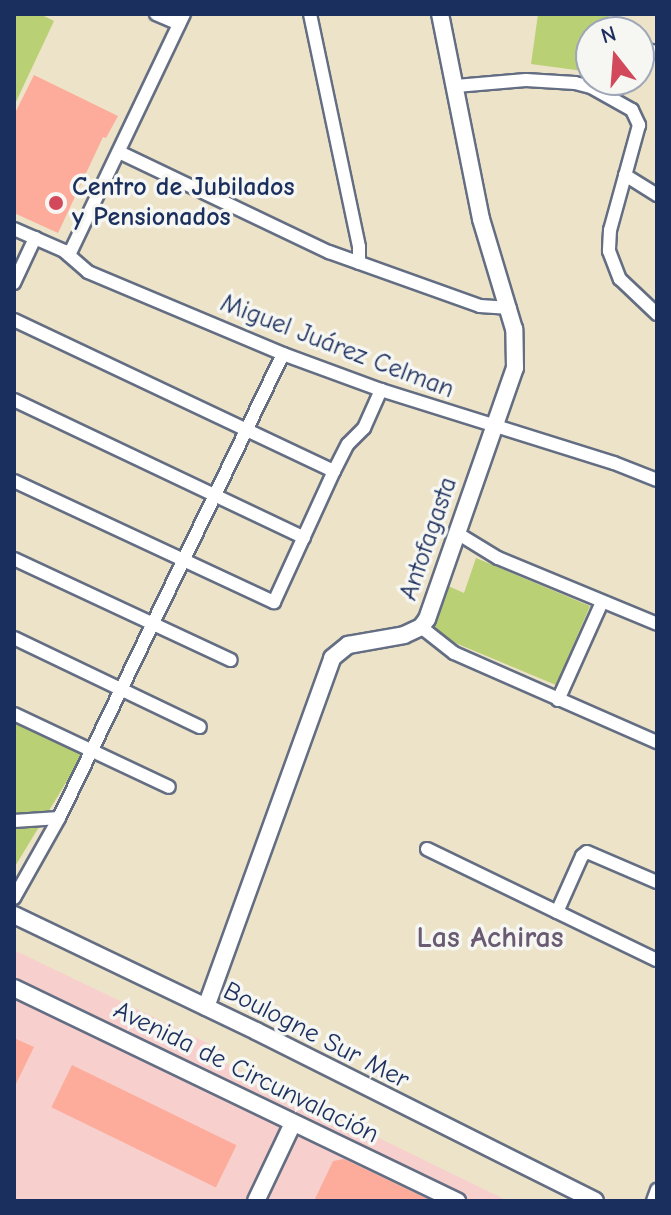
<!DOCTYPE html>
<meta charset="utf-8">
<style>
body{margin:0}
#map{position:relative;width:671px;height:1215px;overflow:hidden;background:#ede3c8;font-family:"Comic Neue",sans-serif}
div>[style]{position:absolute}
.built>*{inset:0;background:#f7d0cd}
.green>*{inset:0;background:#bad074}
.building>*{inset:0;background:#fdac9b;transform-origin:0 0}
.roads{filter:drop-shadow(2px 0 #646e83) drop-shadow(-2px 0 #646e83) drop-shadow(0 2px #646e83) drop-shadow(0 -2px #646e83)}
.street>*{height:12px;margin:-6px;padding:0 6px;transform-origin:6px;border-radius:6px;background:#fff}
.secondary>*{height:16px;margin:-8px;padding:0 8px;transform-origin:8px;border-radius:8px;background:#fff}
.dots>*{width:22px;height:22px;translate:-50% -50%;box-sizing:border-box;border:4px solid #f6f6f2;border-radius:50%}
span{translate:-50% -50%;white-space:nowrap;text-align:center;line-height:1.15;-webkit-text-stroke:7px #f6f6f2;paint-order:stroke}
.poi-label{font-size:26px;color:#1b2f5e;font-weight:700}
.left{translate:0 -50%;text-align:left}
.street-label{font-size:26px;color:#1b2f5e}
.quarter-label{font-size:30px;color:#6a5b73;font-weight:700}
.frame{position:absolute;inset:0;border:16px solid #1b2f5e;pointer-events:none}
.north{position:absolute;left:575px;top:16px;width:80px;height:80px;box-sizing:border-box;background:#f6f6f2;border:2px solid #9ea6b7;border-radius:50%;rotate:343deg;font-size:22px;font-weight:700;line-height:32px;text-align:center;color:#1b2f5e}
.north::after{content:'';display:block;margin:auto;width:28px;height:36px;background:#d1495b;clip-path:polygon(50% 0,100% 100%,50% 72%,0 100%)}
</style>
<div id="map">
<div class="built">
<div style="clip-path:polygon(14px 950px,220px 1049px,221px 1061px,508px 1201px,14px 1201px)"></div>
</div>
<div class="green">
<div style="clip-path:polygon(14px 14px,40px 14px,54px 21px,14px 106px)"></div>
<div style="clip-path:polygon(538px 14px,609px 14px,607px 32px,591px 32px,591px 72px,531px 64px)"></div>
<div style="clip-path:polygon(476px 558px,590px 606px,556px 685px,453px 642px,432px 628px,446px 585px,464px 593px)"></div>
<div style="clip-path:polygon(14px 720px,84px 753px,14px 868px)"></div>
</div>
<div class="building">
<div style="clip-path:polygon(34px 75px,118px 116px,106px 138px,103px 137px,58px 233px,14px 213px,14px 115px)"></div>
<div style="clip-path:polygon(14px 1038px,34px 1047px,14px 1088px)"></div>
<div style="left:72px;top:1065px;width:183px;height:47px;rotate:26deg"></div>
<div style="clip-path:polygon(344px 1159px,432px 1201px,314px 1201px,333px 1161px)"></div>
</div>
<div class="roads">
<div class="street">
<div style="left:156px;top:14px;width:25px;rotate:23deg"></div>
<div style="left:310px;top:14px;width:238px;rotate:78.1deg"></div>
<div style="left:359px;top:247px;width:16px;rotate:90deg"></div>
<div style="left:639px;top:48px;width:18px;rotate:13deg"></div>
<div style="left:456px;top:86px;width:70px;rotate:-4.9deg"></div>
<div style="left:526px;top:80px;width:49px;rotate:3.5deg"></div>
<div style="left:575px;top:83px;width:16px;rotate:14deg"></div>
<div style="left:591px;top:87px;width:47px;rotate:29.3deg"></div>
<div style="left:632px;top:110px;width:17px;rotate:65deg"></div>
<div style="left:639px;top:125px;width:109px;rotate:105.4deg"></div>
<div style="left:610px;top:230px;width:21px;rotate:93deg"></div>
<div style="left:609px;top:251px;width:30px;rotate:69deg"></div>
<div style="left:620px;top:279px;width:51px;rotate:43.4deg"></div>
<div style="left:119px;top:152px;width:233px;rotate:25.5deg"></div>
<div style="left:329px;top:252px;width:160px;rotate:19.7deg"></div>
<div style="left:480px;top:306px;width:30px;rotate:4deg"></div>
<div style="left:625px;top:175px;width:38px;rotate:32deg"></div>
<div style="left:14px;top:229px;width:55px;rotate:23.7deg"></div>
<div style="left:64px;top:251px;width:32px;rotate:41deg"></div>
<div style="left:88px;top:272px;width:212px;rotate:22.8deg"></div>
<div style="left:283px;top:354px;width:104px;rotate:20.2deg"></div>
<div style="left:381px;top:390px;width:244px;rotate:17.4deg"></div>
<div style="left:614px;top:463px;width:46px;rotate:21.6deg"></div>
<div style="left:69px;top:255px;width:267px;rotate:-64.5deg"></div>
<div style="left:14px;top:283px;width:50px;rotate:-65deg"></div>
<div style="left:14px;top:320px;width:354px;rotate:25.3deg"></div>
<div style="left:14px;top:400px;width:321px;rotate:25.4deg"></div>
<div style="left:14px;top:481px;width:287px;rotate:25deg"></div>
<div style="left:274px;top:602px;width:144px;rotate:-65.4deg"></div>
<div style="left:334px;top:471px;width:30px;rotate:-63deg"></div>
<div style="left:348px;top:444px;width:23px;rotate:-45deg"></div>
<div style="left:364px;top:428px;width:42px;rotate:-65.9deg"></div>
<div style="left:457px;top:533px;width:48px;rotate:31.4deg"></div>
<div style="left:498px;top:558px;width:172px;rotate:22.5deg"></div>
<div style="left:14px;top:559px;width:239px;rotate:25deg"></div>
<div style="left:421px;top:627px;width:42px;rotate:38.2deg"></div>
<div style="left:454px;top:653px;width:222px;rotate:23.7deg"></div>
<div style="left:14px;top:638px;width:206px;rotate:25.6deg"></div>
<div style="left:558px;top:700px;width:107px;rotate:-65.8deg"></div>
<div style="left:14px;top:714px;width:171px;rotate:25.2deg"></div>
<div style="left:14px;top:821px;width:45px;rotate:-3.8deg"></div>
<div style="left:427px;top:849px;width:255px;rotate:25.8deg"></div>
<div style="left:14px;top:898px;width:92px;rotate:-60.6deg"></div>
<div style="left:59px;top:818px;width:515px;rotate:-64.23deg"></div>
<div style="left:557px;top:912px;width:61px;rotate:-65.9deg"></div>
<div style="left:582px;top:856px;width:6px;rotate:-39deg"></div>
<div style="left:587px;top:852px;width:76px;rotate:23.2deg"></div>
<div style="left:653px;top:1201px;width:12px;rotate:-70deg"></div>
</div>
<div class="secondary">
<div style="left:14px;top:915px;width:268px;rotate:25.6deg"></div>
<div style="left:256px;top:1031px;width:379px;rotate:26.6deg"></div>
<div style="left:14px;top:988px;width:492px;rotate:25.7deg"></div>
<div style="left:206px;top:1007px;width:371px;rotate:-70.1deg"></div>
<div style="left:332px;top:658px;width:21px;rotate:-39deg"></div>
<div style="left:348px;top:645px;width:57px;rotate:-10.1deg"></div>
<div style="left:404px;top:635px;width:19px;rotate:-25deg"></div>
<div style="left:421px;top:627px;width:10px;rotate:-53deg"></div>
<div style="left:427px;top:619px;width:266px;rotate:-70.7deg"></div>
<div style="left:515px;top:368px;width:39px;rotate:-91deg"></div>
<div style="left:514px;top:329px;width:115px;rotate:-106.7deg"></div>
<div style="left:481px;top:219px;width:209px;rotate:-101.3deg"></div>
<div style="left:256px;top:1201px;width:86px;rotate:-64.6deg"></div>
</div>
</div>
<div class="dots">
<div style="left:56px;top:203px;background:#d1495b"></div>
</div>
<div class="poi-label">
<span class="left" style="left:72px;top:203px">Centro de Jubilados<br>y Pensionados</span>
</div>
<div class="street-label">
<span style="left:337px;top:347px;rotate:21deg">Miguel Juárez Celman</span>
<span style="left:429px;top:539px;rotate:-71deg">Antofagasta</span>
<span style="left:316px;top:1036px;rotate:27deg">Boulogne Sur Mer</span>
<span style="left:246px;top:1073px;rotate:26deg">Avenida de Circunvalación</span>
</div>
<div class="quarter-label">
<span style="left:490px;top:938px">Las Achiras</span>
</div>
<div class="frame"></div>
<div class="north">N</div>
</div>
